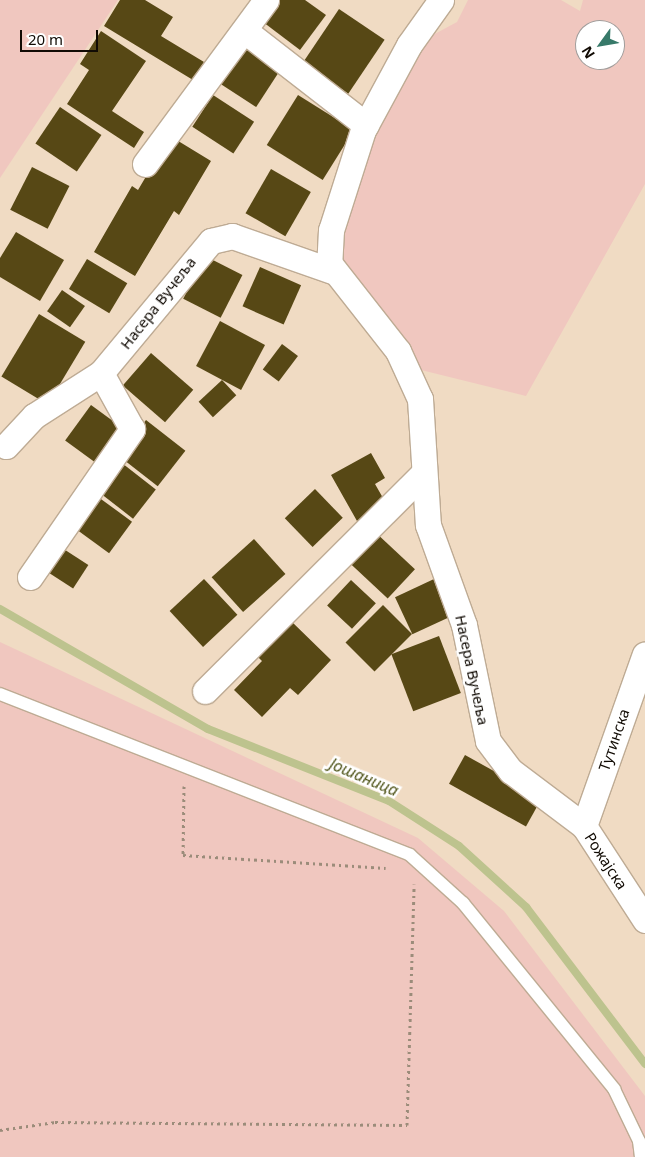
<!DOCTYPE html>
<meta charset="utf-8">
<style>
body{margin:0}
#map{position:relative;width:645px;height:1157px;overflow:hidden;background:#f0dbc3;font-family:"Noto Sans",sans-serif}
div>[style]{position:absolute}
.green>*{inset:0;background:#f0c7bf}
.stream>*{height:8px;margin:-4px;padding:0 4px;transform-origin:4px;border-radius:4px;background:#bdc38e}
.building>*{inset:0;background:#574815;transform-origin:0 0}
.path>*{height:3px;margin-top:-1.5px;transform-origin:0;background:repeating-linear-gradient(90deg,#9b8c7a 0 2.5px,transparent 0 6.5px)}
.roads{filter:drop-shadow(1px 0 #beab94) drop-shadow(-1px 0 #beab94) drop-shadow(0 1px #beab94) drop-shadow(0 -1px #beab94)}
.service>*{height:12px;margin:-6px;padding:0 6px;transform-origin:6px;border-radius:6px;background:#fff}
.minor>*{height:25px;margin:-12.5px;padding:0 12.5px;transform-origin:12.5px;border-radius:12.5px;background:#fff}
span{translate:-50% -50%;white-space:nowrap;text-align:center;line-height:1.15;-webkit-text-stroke:5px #fff;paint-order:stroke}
.street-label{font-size:15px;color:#110b04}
.water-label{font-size:16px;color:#50551a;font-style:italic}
.north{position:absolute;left:575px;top:20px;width:50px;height:50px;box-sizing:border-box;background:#fff;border:1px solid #a09d9b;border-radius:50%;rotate:238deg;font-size:14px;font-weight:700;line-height:20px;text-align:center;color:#110b04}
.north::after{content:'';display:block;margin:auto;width:18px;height:22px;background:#377969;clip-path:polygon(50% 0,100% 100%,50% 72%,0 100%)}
.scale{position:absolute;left:20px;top:30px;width:78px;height:22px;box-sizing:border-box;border:2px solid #110b04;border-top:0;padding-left:6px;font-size:15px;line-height:18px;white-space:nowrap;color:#110b04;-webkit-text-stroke:4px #fff;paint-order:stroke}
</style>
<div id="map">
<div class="green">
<div style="clip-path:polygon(0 0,118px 0,0 178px)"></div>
<div style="clip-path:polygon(evenodd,468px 0,561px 0,580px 11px,583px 0,645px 0,645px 184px,526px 396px,417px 369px,336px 253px,371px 129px,416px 44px,457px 22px,468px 0,585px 30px,615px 30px,615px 60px,585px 60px,585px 30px)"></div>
<div style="clip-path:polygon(0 642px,418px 838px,504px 911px,645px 1096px,645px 1157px,0 1157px)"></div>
</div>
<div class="stream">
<div style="left:0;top:609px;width:240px;rotate:30deg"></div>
<div style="left:208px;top:729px;width:195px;rotate:21.7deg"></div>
<div style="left:389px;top:801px;width:83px;rotate:32.7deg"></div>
<div style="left:459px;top:846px;width:91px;rotate:42.3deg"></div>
<div style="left:526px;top:907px;width:197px;rotate:52.8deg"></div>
</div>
<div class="building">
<div style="clip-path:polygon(120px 0,145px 0,173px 17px,161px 36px,204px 62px,193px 80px,104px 26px)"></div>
<div style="clip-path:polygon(280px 0,305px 0,326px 15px,300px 50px,263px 22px)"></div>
<div style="left:339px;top:9px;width:55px;height:65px;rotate:34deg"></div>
<div style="clip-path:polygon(101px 31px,146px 61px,112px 111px,144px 132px,134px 148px,67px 104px,89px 70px,80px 64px)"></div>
<div style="left:241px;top:46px;width:46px;height:43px;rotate:33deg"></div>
<div style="left:213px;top:95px;width:49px;height:38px;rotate:33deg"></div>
<div style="left:298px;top:95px;width:66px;height:59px;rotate:32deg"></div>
<div style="left:60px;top:107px;width:50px;height:44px;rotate:34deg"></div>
<div style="clip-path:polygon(170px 136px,211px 161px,179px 215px,174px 211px,135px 276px,94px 252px,132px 186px,138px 190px)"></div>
<div style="left:32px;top:167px;width:42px;height:48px;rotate:27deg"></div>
<div style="left:271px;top:169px;width:46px;height:51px;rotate:30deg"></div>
<div style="clip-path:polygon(16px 232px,64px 260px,40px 301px,0 277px,0 258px)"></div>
<div style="left:205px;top:256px;width:42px;height:48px;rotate:27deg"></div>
<div style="left:87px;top:259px;width:47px;height:35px;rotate:31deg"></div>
<div style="left:260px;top:267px;width:45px;height:43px;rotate:24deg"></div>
<div style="left:62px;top:290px;width:28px;height:26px;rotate:35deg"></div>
<div style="left:39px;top:314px;width:54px;height:73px;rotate:31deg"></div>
<div style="left:220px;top:321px;width:51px;height:51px;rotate:28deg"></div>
<div style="left:282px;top:344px;width:20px;height:32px;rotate:37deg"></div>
<div style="left:151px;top:353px;width:56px;height:43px;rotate:41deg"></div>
<div style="left:222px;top:380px;width:21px;height:32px;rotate:47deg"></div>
<div style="left:91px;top:405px;width:39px;height:44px;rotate:36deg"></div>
<div style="left:146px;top:420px;width:50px;height:45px;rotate:38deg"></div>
<div style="clip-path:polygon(371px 453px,385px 478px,375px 484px,387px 505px,357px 521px,331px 475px)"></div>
<div style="left:118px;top:460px;width:48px;height:37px;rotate:38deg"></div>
<div style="left:315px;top:489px;width:40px;height:42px;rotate:46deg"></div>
<div style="left:94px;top:494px;width:47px;height:39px;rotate:36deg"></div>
<div style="left:374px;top:531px;width:56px;height:40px;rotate:43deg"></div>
<div style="left:254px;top:539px;width:47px;height:57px;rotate:48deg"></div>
<div style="left:59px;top:546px;width:35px;height:28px;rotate:33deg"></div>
<div style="left:204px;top:579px;width:49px;height:47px;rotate:47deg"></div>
<div style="left:434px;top:579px;width:41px;height:43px;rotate:65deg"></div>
<div style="left:351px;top:580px;width:34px;height:35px;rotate:43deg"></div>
<div style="left:383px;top:605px;width:41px;height:53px;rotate:45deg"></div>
<div style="clip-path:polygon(290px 620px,331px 660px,298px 695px,290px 688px,262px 717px,234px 690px,262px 661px,256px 655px)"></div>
<div style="left:439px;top:636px;width:61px;height:51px;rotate:69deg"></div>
<div style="left:465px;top:755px;width:88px;height:33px;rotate:29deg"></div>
</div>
<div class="path">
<div style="left:184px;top:786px;width:69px;rotate:90.8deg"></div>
<div style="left:183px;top:855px;width:203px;rotate:3.7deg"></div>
<div style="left:0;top:1130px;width:56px;rotate:-8.3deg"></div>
<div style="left:55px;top:1122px;width:352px;rotate:0.5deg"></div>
<div style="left:407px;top:1125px;width:241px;rotate:-88.3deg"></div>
</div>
<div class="roads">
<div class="service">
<div style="left:0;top:694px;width:440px;rotate:21.4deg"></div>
<div style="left:410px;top:855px;width:72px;rotate:42.2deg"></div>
<div style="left:463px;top:903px;width:240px;rotate:50.9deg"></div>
<div style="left:614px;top:1089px;width:58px;rotate:64.3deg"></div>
<div style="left:639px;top:1141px;width:16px;rotate:83deg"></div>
</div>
<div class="minor">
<div style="left:441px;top:0;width:55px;rotate:125.4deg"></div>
<div style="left:409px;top:45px;width:97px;rotate:118.4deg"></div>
<div style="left:363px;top:130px;width:105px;rotate:107.7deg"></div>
<div style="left:331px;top:230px;width:33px;rotate:93deg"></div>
<div style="left:329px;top:263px;width:112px;rotate:51.9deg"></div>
<div style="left:398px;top:351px;width:53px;rotate:65.4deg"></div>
<div style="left:420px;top:399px;width:126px;rotate:86.4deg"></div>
<div style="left:428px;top:525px;width:106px;rotate:70.2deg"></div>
<div style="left:464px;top:625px;width:118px;rotate:78.3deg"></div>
<div style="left:488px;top:741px;width:38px;rotate:53deg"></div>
<div style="left:511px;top:771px;width:91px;rotate:37deg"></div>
<div style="left:584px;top:826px;width:112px;rotate:57deg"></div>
<div style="left:245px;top:31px;width:153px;rotate:37.8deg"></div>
<div style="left:145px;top:164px;width:204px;rotate:-53.6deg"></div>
<div style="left:6px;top:446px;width:41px;rotate:-47deg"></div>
<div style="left:34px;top:416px;width:80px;rotate:-32.7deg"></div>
<div style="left:101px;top:373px;width:172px;rotate:-50.2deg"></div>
<div style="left:211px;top:241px;width:22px;rotate:-13deg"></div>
<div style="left:232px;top:236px;width:106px;rotate:19.3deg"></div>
<div style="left:30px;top:577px;width:180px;rotate:-55.4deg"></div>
<div style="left:132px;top:429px;width:64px;rotate:-119deg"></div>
<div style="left:205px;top:691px;width:306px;rotate:-44.9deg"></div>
<div style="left:584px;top:826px;width:182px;rotate:-70.5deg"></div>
</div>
</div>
<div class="street-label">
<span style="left:158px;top:303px;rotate:-52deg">Насера Вучеља</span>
<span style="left:472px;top:670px;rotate:78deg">Насера Вучеља</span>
<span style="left:614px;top:740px;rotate:-71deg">Тутинска</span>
<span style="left:606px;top:861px;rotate:57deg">Рожајска</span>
</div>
<div class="water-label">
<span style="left:364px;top:777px;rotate:23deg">Јошаница</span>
</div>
<div class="north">N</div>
<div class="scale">20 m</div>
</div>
